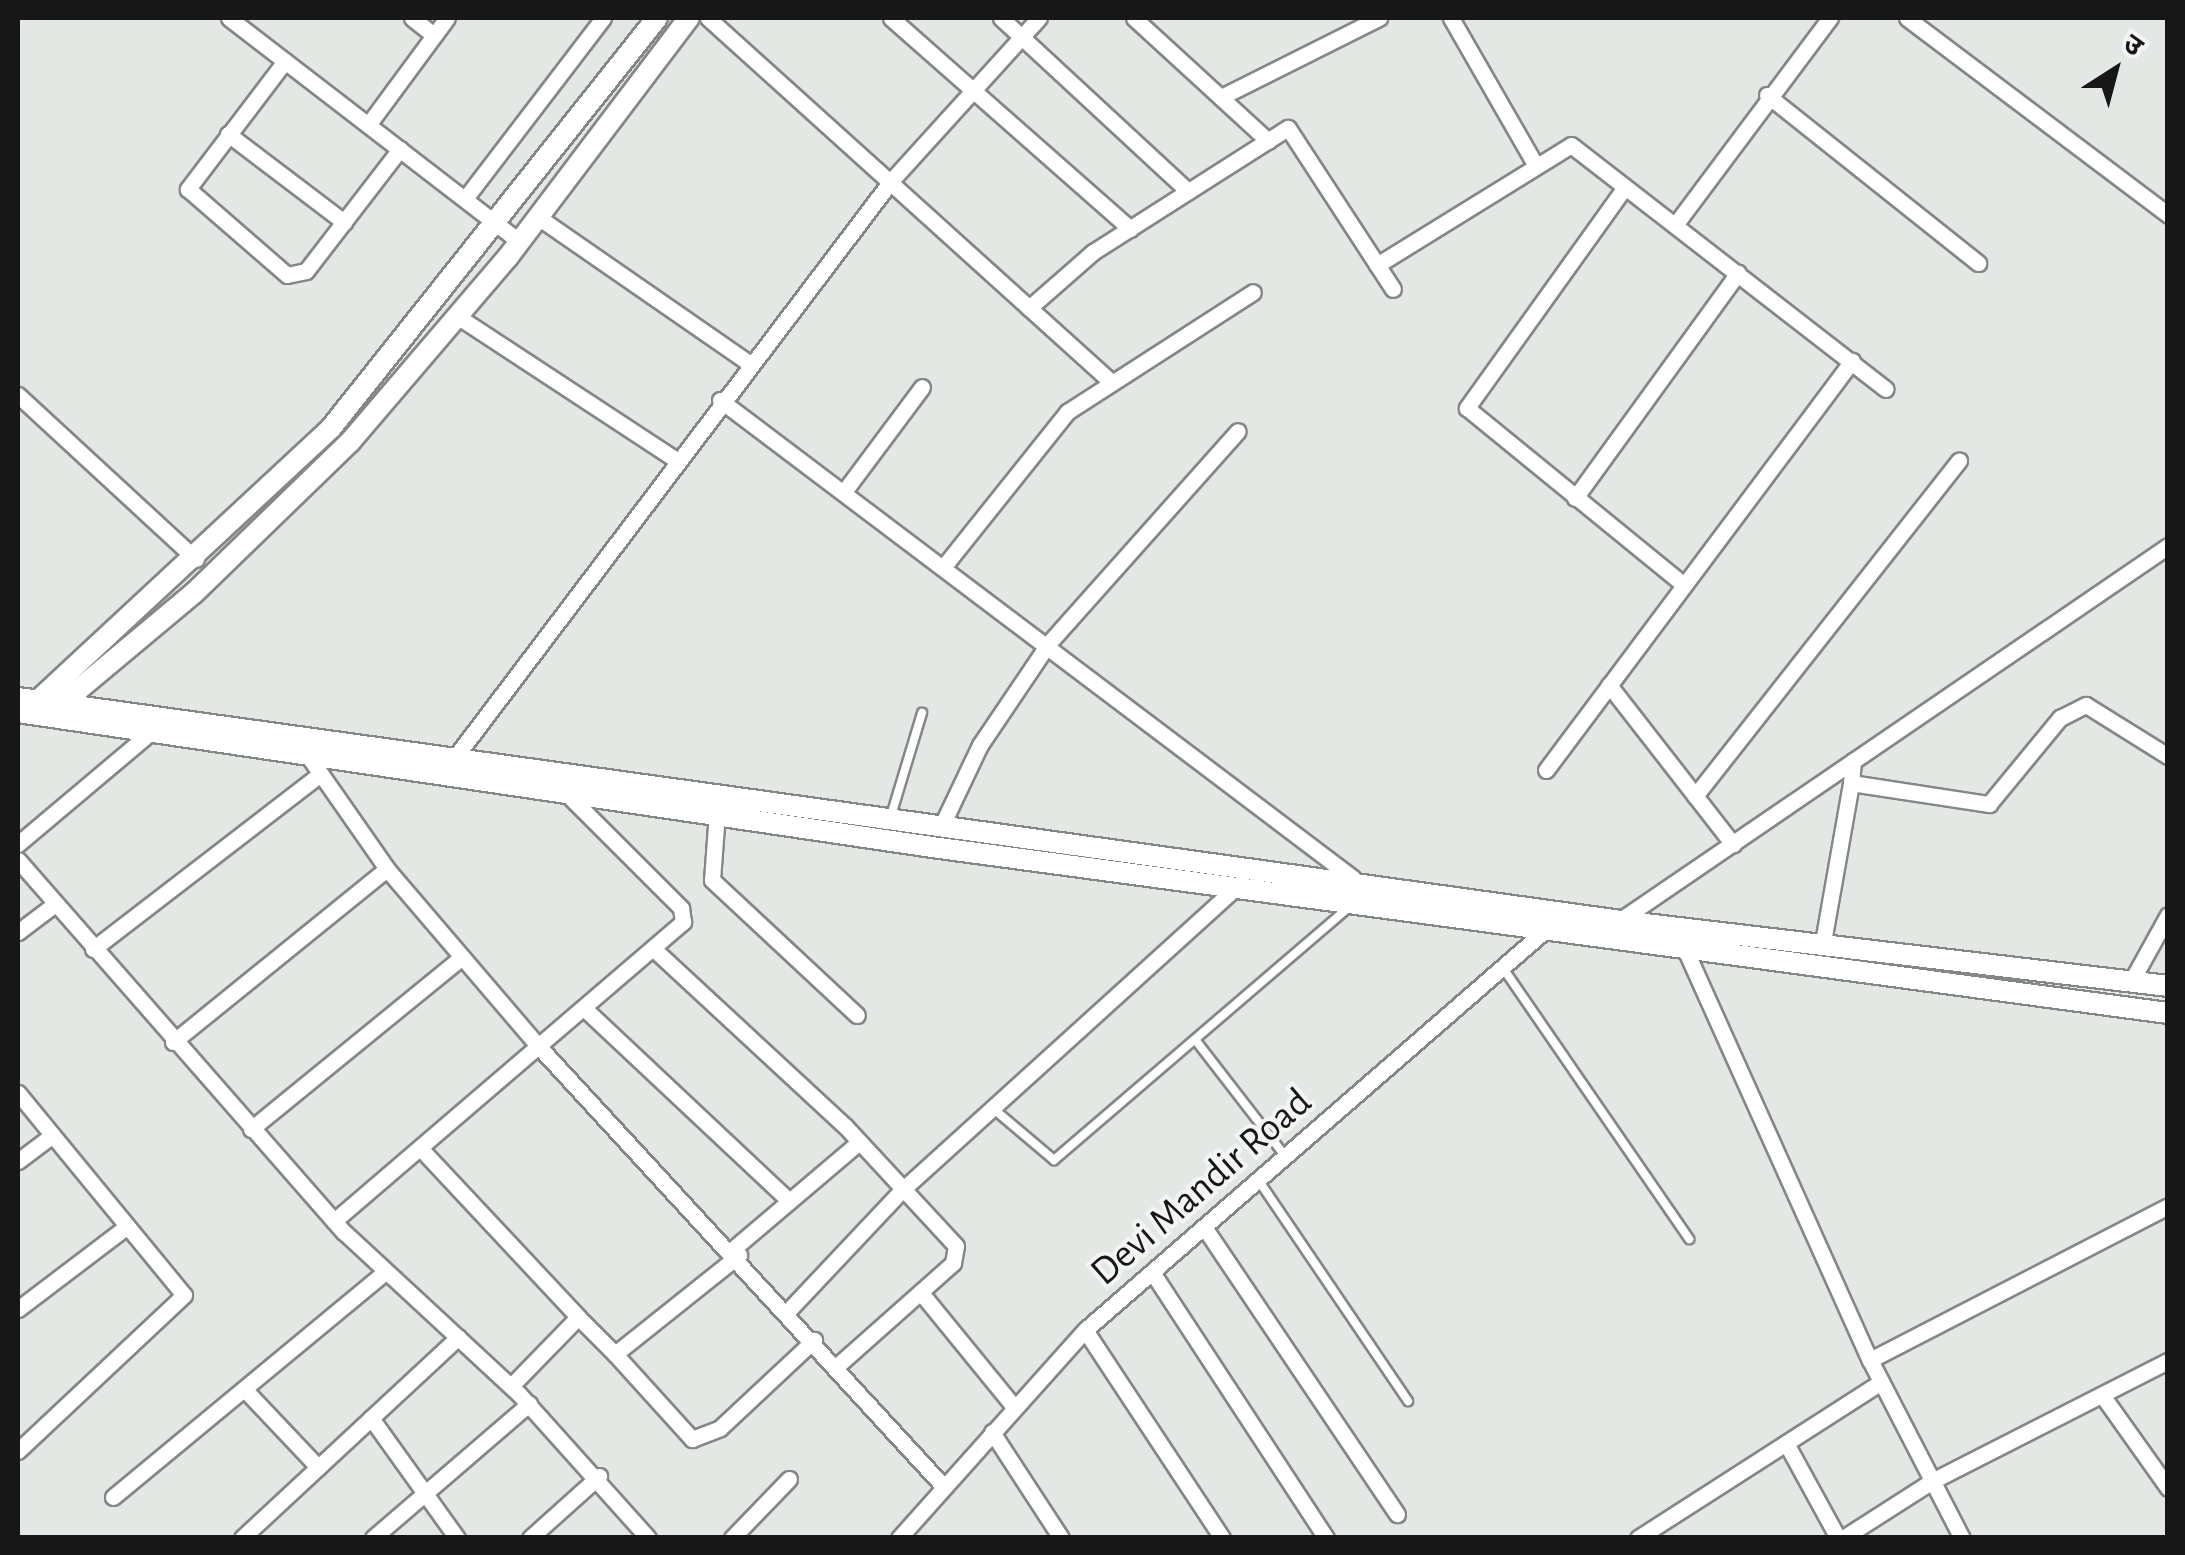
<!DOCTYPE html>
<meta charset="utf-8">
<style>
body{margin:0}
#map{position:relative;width:2185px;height:1555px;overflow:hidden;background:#e4e8e5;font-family:"Alegreya Sans","Noto Sans Devanagari",sans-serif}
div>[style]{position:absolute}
.roads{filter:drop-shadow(2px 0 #848885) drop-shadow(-2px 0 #848885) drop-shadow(0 2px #848885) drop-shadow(0 -2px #848885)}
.service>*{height:8px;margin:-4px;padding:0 4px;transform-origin:4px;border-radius:4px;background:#fff}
.minor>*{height:15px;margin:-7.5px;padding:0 7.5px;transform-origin:7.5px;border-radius:7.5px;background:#fff}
.tertiary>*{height:20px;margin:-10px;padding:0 10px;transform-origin:10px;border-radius:10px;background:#fff}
span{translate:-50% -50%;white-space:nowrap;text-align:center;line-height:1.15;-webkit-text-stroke:8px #f2f5f2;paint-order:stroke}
.street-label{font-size:40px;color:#161716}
.frame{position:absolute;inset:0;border:20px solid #161716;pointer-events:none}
.north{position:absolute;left:2065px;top:20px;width:100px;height:100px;-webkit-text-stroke:8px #f2f5f2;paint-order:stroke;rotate:36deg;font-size:28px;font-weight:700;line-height:40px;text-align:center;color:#161716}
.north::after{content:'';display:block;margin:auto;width:35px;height:45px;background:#161716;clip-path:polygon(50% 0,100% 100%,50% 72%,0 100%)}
</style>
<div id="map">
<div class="roads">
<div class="service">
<div style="left:890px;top:819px;width:111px;rotate:-73.2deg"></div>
<div style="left:1503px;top:968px;width:329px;rotate:55.5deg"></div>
<div style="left:1197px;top:1042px;width:145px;rotate:52.3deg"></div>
<div style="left:996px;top:1111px;width:76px;rotate:40.2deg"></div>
<div style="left:1054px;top:1160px;width:392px;rotate:-40.6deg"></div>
<div style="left:1259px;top:1181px;width:266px;rotate:55.9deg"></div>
</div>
<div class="minor">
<div style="left:229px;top:18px;width:366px;rotate:37.6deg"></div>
<div style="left:412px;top:18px;width:28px;rotate:38deg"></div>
<div style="left:708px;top:18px;width:540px;rotate:42.07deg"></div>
<div style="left:891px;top:18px;width:319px;rotate:41.4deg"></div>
<div style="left:1001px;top:18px;width:255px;rotate:42.8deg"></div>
<div style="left:1134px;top:18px;width:182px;rotate:42.5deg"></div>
<div style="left:1451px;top:18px;width:168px;rotate:60.1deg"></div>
<div style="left:1907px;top:18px;width:327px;rotate:37deg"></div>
<div style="left:285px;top:61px;width:161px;rotate:127.2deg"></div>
<div style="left:188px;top:189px;width:131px;rotate:41deg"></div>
<div style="left:287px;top:275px;width:19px;rotate:-12deg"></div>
<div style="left:306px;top:271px;width:154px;rotate:-52.4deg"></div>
<div style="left:1767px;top:95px;width:270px;rotate:38.5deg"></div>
<div style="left:1221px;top:97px;width:177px;rotate:-26.6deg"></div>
<div style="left:368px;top:125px;width:133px;rotate:-53.6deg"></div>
<div style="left:228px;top:134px;width:146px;rotate:37.2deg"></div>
<div style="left:1625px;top:187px;width:272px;rotate:125.6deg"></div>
<div style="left:1467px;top:408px;width:280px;rotate:39.2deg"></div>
<div style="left:467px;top:196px;width:224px;rotate:-52.6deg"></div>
<div style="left:538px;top:217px;width:258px;rotate:34.7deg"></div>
<div style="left:1675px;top:225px;width:259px;rotate:-53.2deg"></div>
<div style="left:1377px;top:265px;width:228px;rotate:-31.7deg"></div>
<div style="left:1571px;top:145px;width:398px;rotate:37.8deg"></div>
<div style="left:1029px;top:308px;width:85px;rotate:-41.2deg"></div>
<div style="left:1093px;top:252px;width:231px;rotate:-32.5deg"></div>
<div style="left:1288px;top:128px;width:192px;rotate:56.9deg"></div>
<div style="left:457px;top:316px;width:262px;rotate:33.3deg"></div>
<div style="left:18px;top:395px;width:242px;rotate:42.7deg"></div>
<div style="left:720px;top:400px;width:793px;rotate:37.06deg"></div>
<div style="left:846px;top:489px;width:127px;rotate:-53.3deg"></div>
<div style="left:1575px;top:498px;width:278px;rotate:-54.1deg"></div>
<div style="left:945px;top:565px;width:196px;rotate:-51.4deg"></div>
<div style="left:1067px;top:412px;width:221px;rotate:-32.8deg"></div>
<div style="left:1609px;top:685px;width:202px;rotate:52.1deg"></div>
<div style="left:456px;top:756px;width:721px;rotate:-52.89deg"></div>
<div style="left:891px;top:181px;width:220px;rotate:-47.8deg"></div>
<div style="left:309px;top:757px;width:136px;rotate:55.1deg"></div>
<div style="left:387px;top:869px;width:237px;rotate:49.5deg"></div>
<div style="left:541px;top:1049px;width:595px;rotate:47.38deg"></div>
<div style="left:1853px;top:761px;width:22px;rotate:95deg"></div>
<div style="left:1851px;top:783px;width:140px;rotate:8.7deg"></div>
<div style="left:1989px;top:804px;width:112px;rotate:-50.5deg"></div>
<div style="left:2060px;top:718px;width:29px;rotate:-27deg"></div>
<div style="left:2086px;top:705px;width:97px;rotate:31.9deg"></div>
<div style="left:1546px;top:770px;width:511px;rotate:-53.2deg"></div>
<div style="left:1695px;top:796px;width:427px;rotate:-51.8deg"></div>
<div style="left:717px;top:812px;width:68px;rotate:94.2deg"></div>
<div style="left:712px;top:880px;width:198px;rotate:43deg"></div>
<div style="left:942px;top:825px;width:89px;rotate:-64.6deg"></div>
<div style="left:980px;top:745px;width:122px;rotate:-56deg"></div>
<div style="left:1048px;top:644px;width:285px;rotate:-48.3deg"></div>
<div style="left:18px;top:844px;width:174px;rotate:-40.1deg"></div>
<div style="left:18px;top:860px;width:495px;rotate:48.8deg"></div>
<div style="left:344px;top:1232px;width:238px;rotate:42.8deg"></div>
<div style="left:519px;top:1394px;width:193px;rotate:48.1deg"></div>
<div style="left:1616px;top:923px;width:668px;rotate:-34.33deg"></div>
<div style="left:18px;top:932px;width:46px;rotate:-37.1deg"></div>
<div style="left:1823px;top:942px;width:161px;rotate:-80deg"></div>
<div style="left:93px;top:949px;width:284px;rotate:-37.6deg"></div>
<div style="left:1685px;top:949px;width:451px;rotate:65.8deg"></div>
<div style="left:1870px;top:1360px;width:200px;rotate:62.7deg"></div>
<div style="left:658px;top:953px;width:255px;rotate:42.8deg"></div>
<div style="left:845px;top:1126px;width:163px;rotate:47.2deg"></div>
<div style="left:956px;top:1246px;width:17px;rotate:100deg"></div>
<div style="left:953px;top:1263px;width:155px;rotate:138.4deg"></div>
<div style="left:2132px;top:980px;width:74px;rotate:-61deg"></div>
<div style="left:587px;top:1011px;width:277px;rotate:43.2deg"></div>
<div style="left:173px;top:1042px;width:275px;rotate:-39deg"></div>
<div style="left:18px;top:1093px;width:261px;rotate:50.6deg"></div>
<div style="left:184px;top:1295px;width:228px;rotate:136.8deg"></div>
<div style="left:251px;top:1129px;width:272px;rotate:-39.2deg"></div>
<div style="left:421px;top:1149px;width:230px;rotate:46.9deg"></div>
<div style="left:18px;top:1161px;width:40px;rotate:-37deg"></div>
<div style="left:334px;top:1221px;width:460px;rotate:-40.6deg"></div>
<div style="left:683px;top:922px;width:14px;rotate:-98deg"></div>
<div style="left:681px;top:908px;width:167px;rotate:-135deg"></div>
<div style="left:1204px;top:1227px;width:346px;rotate:56.1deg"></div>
<div style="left:733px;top:1249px;width:165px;rotate:-40.3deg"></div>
<div style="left:1152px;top:1272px;width:318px;rotate:56.8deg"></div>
<div style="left:922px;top:1294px;width:146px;rotate:50.8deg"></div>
<div style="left:18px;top:1309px;width:136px;rotate:-37.2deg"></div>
<div style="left:788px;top:1311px;width:165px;rotate:-46.7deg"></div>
<div style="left:901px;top:1191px;width:457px;rotate:-42.2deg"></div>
<div style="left:1085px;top:1330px;width:249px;rotate:56.6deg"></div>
<div style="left:615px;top:1354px;width:115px;rotate:47.8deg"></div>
<div style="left:692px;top:1439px;width:30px;rotate:-21deg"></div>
<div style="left:720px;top:1428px;width:129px;rotate:-43.1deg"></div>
<div style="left:1870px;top:1360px;width:335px;rotate:-27.3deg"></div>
<div style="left:511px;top:1386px;width:96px;rotate:-45.8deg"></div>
<div style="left:578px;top:1317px;width:52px;rotate:45deg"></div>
<div style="left:615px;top:1354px;width:159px;rotate:-38.6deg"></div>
<div style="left:248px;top:1393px;width:102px;rotate:46.6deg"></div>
<div style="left:2102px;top:1395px;width:114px;rotate:54.6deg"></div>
<div style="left:371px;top:1418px;width:148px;rotate:54.4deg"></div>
<div style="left:992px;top:1432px;width:126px;rotate:56.9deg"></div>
<div style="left:1786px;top:1443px;width:108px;rotate:61.3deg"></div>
<div style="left:113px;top:1497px;width:354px;rotate:-39.6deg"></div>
<div style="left:242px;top:1538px;width:295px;rotate:-42.9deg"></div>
<div style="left:373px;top:1538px;width:206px;rotate:-40.7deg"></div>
<div style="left:530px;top:1538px;width:93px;rotate:-41.9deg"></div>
<div style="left:732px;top:1538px;width:82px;rotate:-46deg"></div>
<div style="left:899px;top:1538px;width:279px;rotate:-48.2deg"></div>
<div style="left:1085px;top:1330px;width:617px;rotate:-40.99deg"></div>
<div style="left:1638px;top:1538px;width:289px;rotate:-32.7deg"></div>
<div style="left:1843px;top:1538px;width:106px;rotate:-32.6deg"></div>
<div style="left:1932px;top:1481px;width:265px;rotate:-27deg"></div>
</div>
<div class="tertiary">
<div style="left:18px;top:698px;width:1617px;rotate:7.92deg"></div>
<div style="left:1620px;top:921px;width:552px;rotate:6.76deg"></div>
<div style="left:32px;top:706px;width:408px;rotate:-42.9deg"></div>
<div style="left:331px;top:428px;width:524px;rotate:-51.51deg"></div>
<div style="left:54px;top:710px;width:182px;rotate:-39.9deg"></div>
<div style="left:194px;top:593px;width:217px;rotate:-44.1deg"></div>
<div style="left:350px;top:442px;width:243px;rotate:-49.5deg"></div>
<div style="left:508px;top:257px;width:300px;rotate:-52.9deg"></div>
<div style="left:18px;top:712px;width:924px;rotate:8.4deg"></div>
<div style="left:932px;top:847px;width:1247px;rotate:7.65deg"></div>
</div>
</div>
<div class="street-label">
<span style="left:1201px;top:1187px;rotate:-41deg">Devi Mandir Road</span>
</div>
<div class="frame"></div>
<div class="north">उ</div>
</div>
